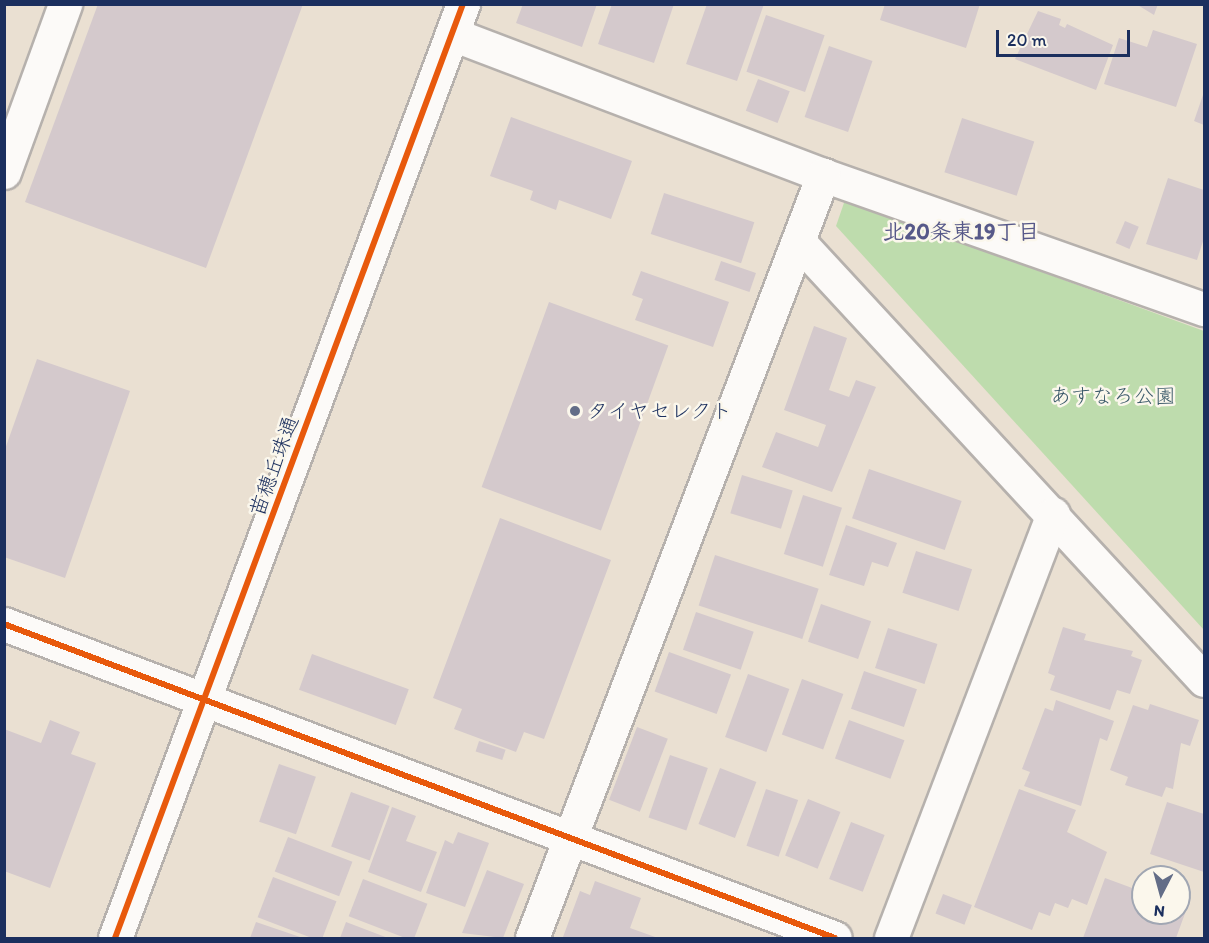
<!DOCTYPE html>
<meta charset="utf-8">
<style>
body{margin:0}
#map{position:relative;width:1209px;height:943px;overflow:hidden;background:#eae0d2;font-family:Itim,"Klee One",sans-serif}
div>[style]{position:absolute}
.green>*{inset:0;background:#bedcad}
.building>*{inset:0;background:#d4c9cc;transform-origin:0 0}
.roads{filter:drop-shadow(2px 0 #b6b1ad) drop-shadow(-2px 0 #b6b1ad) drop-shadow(0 2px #b6b1ad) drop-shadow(0 -2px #b6b1ad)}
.minor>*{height:33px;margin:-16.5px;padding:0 16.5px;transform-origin:16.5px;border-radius:16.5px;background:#fcfaf8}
.tertiary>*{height:33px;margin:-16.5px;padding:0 16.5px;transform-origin:16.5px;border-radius:16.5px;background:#fcfaf8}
.cycleway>*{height:6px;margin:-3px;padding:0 3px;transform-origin:3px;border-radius:3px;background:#e8590c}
.dots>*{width:16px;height:16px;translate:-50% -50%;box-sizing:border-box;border:3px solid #fbf7ec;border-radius:50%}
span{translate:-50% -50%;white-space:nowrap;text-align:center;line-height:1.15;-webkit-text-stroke:5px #fbf7ec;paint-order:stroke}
.park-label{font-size:21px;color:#3b5a6a}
.poi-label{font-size:21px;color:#1b2f5e}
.left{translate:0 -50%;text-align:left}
.street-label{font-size:21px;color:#1b2f5e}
.neighbourhood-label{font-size:22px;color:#575989;font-weight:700}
.frame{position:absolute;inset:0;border:6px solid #1b2f5e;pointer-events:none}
.north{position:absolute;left:1131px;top:865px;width:60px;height:60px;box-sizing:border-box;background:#fbf7ec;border:2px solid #a1a7b3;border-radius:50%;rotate:186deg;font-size:16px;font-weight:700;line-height:24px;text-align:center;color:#1b2f5e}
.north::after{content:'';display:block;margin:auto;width:21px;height:27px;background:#636d87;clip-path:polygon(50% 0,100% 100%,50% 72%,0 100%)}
.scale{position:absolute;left:996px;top:30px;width:134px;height:27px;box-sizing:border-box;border:3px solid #1b2f5e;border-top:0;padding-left:8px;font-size:18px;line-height:21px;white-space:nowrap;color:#1b2f5e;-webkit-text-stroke:4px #fbf7ec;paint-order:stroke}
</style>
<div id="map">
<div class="green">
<div style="clip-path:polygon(845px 200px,1204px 331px,1204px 630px,836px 226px)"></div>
</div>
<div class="building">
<div style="clip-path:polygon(98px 4px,303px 4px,206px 268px,25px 202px)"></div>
<div style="clip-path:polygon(523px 4px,597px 4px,582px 47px,516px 23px)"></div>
<div style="clip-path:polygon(612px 4px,674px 4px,654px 63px,598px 44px)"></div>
<div style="clip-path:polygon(707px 4px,764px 4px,737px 81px,686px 64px)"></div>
<div style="clip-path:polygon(885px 4px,980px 4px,966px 48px,880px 20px)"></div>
<div style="clip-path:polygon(1136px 4px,1158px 4px,1154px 15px)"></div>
<div style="clip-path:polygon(1038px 11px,1061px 19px,1059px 25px,1065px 28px,1067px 24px,1113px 45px,1096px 90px,1015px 59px)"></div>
<div style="left:766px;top:15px;width:62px;height:60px;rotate:19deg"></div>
<div style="clip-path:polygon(1153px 30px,1197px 44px,1176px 107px,1104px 84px,1119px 38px,1147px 47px)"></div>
<div style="left:829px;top:46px;width:46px;height:75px;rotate:19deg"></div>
<div style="left:758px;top:79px;width:34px;height:34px;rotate:21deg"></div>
<div style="clip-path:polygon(1204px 92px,1204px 125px,1194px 121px)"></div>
<div style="clip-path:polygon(511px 117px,632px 161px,611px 219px,559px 200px,556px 210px,530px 200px,533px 191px,490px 176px)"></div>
<div style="left:962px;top:118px;width:76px;height:57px;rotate:18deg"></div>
<div style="clip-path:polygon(1168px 178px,1204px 190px,1204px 238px,1197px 260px,1146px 244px)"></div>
<div style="left:664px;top:193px;width:95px;height:43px;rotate:18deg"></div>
<div style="left:1125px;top:221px;width:15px;height:24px;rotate:23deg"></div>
<div style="left:721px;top:261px;width:37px;height:20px;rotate:19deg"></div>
<div style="clip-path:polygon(641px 271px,729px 302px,713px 347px,635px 320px,643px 299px,632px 295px)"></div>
<div style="left:549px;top:302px;width:127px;height:197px;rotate:20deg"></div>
<div style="clip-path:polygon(814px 326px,847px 338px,829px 390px,849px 397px,856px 380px,876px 387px,832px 492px,762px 467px,776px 432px,818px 447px,826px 425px,784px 410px)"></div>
<div style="clip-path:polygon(37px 359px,130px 391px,65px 578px,4px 557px,4px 452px)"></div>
<div style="left:869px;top:469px;width:98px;height:52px;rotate:19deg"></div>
<div style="left:742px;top:475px;width:53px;height:40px;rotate:17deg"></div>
<div style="left:803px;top:495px;width:41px;height:62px;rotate:18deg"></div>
<div style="clip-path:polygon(500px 518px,611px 560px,544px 739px,524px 732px,516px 752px,454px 729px,462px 709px,433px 698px)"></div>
<div style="clip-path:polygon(846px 525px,897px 543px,888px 567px,872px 562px,864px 586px,829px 575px)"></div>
<div style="left:916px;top:551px;width:59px;height:44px;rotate:18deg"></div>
<div style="left:715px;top:555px;width:109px;height:53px;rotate:18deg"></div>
<div style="left:821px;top:604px;width:53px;height:40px;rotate:19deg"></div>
<div style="left:696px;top:612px;width:61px;height:40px;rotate:19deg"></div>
<div style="clip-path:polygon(1063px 627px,1086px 634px,1084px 640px,1133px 651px,1131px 656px,1142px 660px,1130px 694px,1117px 690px,1110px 710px,1050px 690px,1055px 676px,1048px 673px)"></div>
<div style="left:888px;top:628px;width:52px;height:42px;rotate:18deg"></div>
<div style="left:669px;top:652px;width:66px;height:42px;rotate:20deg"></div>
<div style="left:312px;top:654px;width:103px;height:38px;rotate:20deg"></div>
<div style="left:864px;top:671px;width:56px;height:40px;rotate:19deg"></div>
<div style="left:748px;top:674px;width:44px;height:67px;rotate:20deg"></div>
<div style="left:802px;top:679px;width:44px;height:59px;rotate:20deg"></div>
<div style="clip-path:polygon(1056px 700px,1114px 721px,1107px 741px,1100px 738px,1081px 806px,1024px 786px,1030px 772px,1022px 769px,1045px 708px,1053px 711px)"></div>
<div style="clip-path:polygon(1150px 704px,1199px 720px,1190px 746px,1181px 743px,1173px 789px,1166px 787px,1162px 797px,1125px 785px,1128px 777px,1110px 770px,1133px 705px,1148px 710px)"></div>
<div style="clip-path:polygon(50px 720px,80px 732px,71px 754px,96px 763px,50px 888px,4px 871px,4px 729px,41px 743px)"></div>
<div style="left:849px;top:720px;width:59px;height:41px;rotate:20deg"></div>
<div style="left:637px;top:727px;width:33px;height:78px;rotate:21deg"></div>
<div style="left:479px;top:741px;width:28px;height:11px;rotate:18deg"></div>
<div style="left:670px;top:755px;width:40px;height:66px;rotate:19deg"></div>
<div style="left:279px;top:764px;width:39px;height:61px;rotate:19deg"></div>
<div style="left:720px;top:768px;width:39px;height:60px;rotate:21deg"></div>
<div style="left:766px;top:789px;width:34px;height:60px;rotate:19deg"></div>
<div style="clip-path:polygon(1019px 789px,1076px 810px,1067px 832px,1107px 852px,1087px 905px,1072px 899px,1068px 908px,1055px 903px,1050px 916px,1039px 912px,1032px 930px,974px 907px)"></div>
<div style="left:351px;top:792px;width:41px;height:58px;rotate:20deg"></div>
<div style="left:808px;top:799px;width:35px;height:61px;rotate:22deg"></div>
<div style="clip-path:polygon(1167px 802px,1204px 814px,1204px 872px,1150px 854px)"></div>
<div style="clip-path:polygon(392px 807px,416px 816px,406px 841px,437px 852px,421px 892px,368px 872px)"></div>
<div style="left:851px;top:822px;width:36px;height:61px;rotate:21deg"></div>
<div style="clip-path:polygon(458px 832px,489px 843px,465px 907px,426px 893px,445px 840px,453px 844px)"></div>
<div style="left:288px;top:837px;width:69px;height:37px;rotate:21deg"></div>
<div style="clip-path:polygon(487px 870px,524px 884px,503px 938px,462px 933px)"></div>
<div style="left:273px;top:877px;width:68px;height:43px;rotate:21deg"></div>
<div style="clip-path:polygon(1105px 878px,1143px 892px,1143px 913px,1187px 908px,1176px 938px,1083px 938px)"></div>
<div style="left:363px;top:879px;width:69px;height:40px;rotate:21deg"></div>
<div style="clip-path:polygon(595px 881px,641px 898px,630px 928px,658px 938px,563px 937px,580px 891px,590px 895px)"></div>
<div style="left:943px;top:894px;width:31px;height:21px;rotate:21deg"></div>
<div style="clip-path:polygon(256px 922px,303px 938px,250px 938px)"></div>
<div style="clip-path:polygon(346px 922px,388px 938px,340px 938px)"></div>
</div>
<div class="roads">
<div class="minor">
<div style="left:452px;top:34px;width:397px;rotate:20.8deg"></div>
<div style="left:823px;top:175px;width:404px;rotate:19.4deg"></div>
<div style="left:4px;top:172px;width:179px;rotate:-70deg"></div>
<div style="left:798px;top:241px;width:598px;rotate:47.24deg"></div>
<div style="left:4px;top:624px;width:888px;rotate:20.7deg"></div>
<div style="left:532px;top:938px;width:817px;rotate:-69.12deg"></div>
<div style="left:891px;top:938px;width:454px;rotate:-69.1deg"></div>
</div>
<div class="tertiary">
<div style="left:115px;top:938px;width:997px;rotate:-69.57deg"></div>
</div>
</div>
<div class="cycleway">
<div style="left:4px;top:624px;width:888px;rotate:20.7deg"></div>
<div style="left:115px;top:938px;width:997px;rotate:-69.57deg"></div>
</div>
<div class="dots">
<div style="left:575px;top:411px;background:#636d87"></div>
</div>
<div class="park-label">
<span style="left:1113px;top:396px">あすなろ公園</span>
</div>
<div class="poi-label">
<span class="left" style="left:587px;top:411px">タイヤセレクト</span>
</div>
<div class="street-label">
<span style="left:274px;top:466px;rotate:-70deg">苗穂丘珠通</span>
</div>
<div class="neighbourhood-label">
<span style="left:961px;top:232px">北20条東19丁目</span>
</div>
<div class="frame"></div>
<div class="north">N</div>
<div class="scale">20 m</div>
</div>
